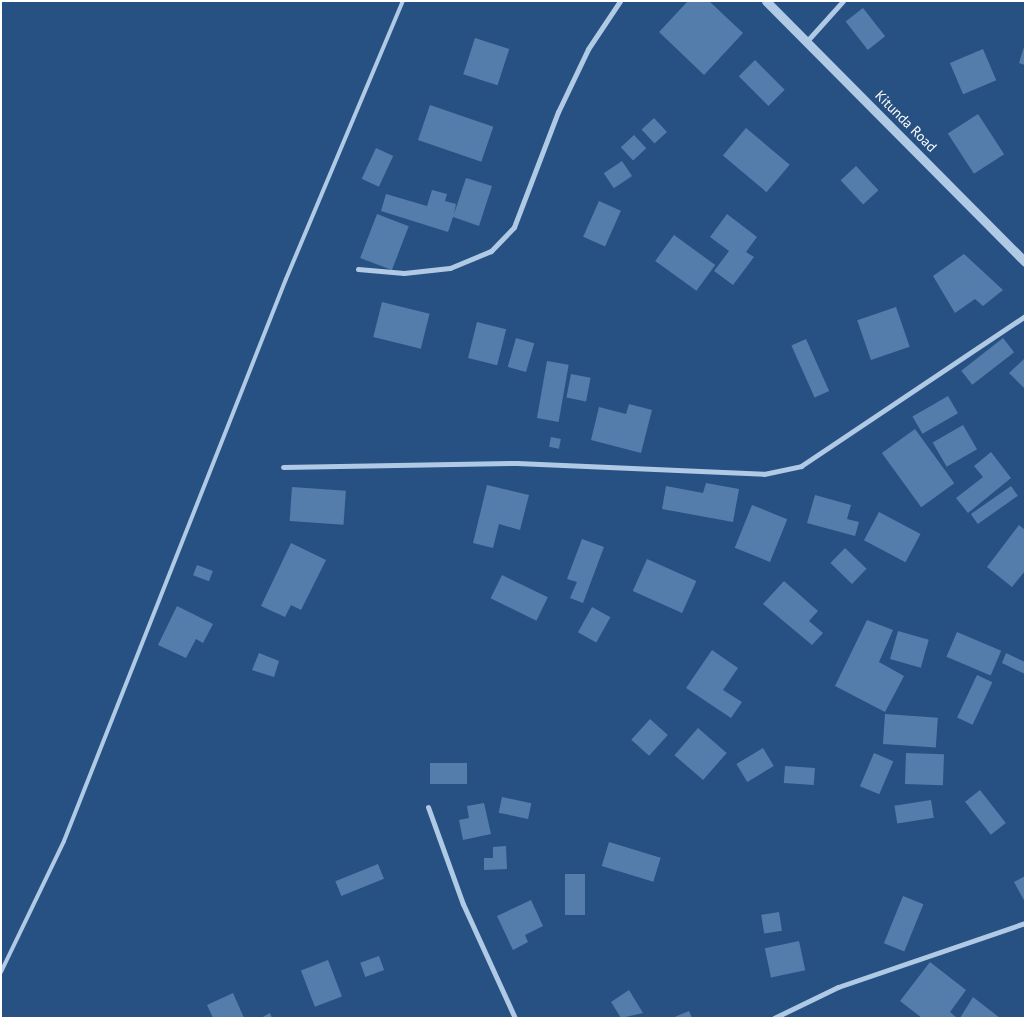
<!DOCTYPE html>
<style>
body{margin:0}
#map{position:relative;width:1026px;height:1019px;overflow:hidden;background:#275182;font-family:"PT Sans",sans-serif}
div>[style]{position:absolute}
.building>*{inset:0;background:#547dac;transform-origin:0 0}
.service>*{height:4px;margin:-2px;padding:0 2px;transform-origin:2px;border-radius:2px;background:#b0cae6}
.minor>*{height:5px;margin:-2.5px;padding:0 2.5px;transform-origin:2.5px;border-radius:2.5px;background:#b0cae6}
.tertiary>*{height:9px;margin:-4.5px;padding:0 4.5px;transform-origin:4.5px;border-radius:4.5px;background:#b0cae6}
span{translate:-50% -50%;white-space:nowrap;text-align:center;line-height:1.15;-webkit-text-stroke:5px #275182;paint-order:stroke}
.street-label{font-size:14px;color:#fff}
.frame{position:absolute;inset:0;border:2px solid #fff;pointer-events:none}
</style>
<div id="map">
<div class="building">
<div style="clip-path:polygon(688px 1px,709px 1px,743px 33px,704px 75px,659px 32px)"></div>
<div style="left:863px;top:8px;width:36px;height:22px;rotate:52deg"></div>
<div style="left:475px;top:38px;width:36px;height:38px;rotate:18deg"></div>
<div style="clip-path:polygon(1024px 47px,1025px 47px,1025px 65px,1019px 63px)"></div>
<div style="left:983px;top:49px;width:34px;height:36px;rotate:67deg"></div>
<div style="left:755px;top:60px;width:42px;height:23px;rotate:45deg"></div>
<div style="left:430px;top:105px;width:67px;height:37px;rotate:19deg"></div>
<div style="left:978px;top:114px;width:48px;height:36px;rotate:57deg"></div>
<div style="left:654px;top:118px;width:19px;height:17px;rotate:47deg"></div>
<div style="left:746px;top:128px;width:57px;height:36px;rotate:40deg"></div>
<div style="left:634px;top:135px;width:18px;height:18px;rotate:47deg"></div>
<div style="left:376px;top:148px;width:19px;height:34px;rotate:25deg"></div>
<div style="left:622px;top:161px;width:18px;height:22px;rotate:56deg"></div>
<div style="left:856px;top:166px;width:33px;height:21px;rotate:47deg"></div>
<div style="clip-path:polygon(466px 178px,492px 186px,479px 226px,453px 217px,448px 232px,381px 211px,386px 194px,427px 206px,432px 190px,447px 194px,445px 201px,456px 204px,454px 214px)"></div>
<div style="left:599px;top:201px;width:24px;height:39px;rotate:24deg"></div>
<div style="left:377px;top:214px;width:34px;height:47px;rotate:21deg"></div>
<div style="clip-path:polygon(727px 214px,757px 237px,746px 252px,754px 257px,733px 285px,714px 271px,729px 251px,710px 237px)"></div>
<div style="left:674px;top:235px;width:51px;height:32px;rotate:36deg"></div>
<div style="clip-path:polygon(964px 254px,1003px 290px,983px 306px,975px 299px,955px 313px,933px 276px)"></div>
<div style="left:382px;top:302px;width:49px;height:36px;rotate:14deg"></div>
<div style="left:896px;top:307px;width:42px;height:41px;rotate:71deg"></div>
<div style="left:477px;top:322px;width:30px;height:37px;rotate:14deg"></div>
<div style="left:516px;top:338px;width:19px;height:30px;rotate:16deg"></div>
<div style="left:1003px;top:338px;width:18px;height:53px;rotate:52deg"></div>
<div style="left:806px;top:339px;width:57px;height:16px;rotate:66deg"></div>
<div style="clip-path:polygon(1025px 358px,1025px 389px,1009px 373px)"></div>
<div style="left:547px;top:361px;width:22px;height:58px;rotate:10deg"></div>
<div style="left:571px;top:374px;width:20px;height:24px;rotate:11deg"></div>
<div style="left:948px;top:396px;width:20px;height:41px;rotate:60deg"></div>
<div style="clip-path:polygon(629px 404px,652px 410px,641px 453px,591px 440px,599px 407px,626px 414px)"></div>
<div style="left:963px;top:425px;width:28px;height:35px;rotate:60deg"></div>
<div style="left:915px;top:429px;width:67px;height:41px;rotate:54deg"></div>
<div style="left:551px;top:437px;width:10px;height:10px;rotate:11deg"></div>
<div style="clip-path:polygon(991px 452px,1011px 478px,968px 513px,956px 498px,983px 477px,974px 466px)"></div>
<div style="clip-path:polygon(706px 483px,739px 489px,733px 522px,662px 509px,666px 486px,703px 493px)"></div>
<div style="clip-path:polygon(487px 485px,529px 495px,520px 530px,499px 524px,493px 548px,473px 543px)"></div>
<div style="left:1011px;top:486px;width:12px;height:49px;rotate:55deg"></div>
<div style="left:292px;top:487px;width:54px;height:34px;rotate:4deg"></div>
<div style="clip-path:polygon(815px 495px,851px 505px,847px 519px,859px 522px,855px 536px,807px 523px)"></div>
<div style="left:752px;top:505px;width:38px;height:46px;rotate:22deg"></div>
<div style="left:879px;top:512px;width:47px;height:32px;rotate:28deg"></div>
<div style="clip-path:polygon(1019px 525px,1025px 530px,1025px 571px,1012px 587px,987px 567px)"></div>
<div style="clip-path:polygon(582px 539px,604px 547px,583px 603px,570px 598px,577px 582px,567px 579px)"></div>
<div style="clip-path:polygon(291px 543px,326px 560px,301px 610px,291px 605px,285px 617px,261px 606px)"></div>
<div style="left:845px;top:548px;width:30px;height:21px;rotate:44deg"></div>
<div style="left:647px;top:559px;width:54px;height:35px;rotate:24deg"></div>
<div style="left:197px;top:565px;width:17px;height:11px;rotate:21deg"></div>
<div style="left:502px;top:575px;width:51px;height:26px;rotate:26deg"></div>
<div style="clip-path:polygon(784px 581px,818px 611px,809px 621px,823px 633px,812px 645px,763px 604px)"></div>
<div style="clip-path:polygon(177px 606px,213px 624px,203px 643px,196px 639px,186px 658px,158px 645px)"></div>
<div style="left:592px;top:607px;width:21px;height:29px;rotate:29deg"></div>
<div style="clip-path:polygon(867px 620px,893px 630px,879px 662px,904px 676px,885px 712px,835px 686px)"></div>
<div style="left:898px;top:631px;width:32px;height:29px;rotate:16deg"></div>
<div style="left:957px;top:632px;width:48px;height:27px;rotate:23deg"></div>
<div style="clip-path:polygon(712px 650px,738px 668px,723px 690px,742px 702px,731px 718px,686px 688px)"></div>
<div style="clip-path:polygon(259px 653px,279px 661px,274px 677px,252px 670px)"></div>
<div style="clip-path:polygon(1006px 653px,1025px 662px,1025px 674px,1002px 663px)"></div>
<div style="left:977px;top:675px;width:17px;height:47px;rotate:25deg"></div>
<div style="left:885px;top:714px;width:53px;height:30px;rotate:4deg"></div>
<div style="left:650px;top:719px;width:24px;height:28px;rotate:42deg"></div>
<div style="left:698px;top:728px;width:38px;height:36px;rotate:41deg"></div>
<div style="left:763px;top:748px;width:21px;height:31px;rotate:59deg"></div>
<div style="left:874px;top:753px;width:21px;height:36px;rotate:23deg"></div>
<div style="left:906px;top:753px;width:38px;height:31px;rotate:2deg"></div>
<div style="left:467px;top:763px;width:21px;height:37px;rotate:90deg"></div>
<div style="left:785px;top:766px;width:30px;height:17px;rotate:4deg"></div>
<div style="left:980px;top:790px;width:42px;height:19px;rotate:52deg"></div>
<div style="left:502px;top:797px;width:30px;height:16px;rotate:12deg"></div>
<div style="left:931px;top:800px;width:18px;height:37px;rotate:81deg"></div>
<div style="clip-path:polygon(484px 803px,491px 834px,463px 840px,459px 820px,469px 818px,467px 806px)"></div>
<div style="left:609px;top:842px;width:54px;height:25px;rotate:17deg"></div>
<div style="clip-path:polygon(506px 846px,507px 869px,484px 870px,484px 858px,493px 858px,493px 847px)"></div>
<div style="left:378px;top:864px;width:16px;height:46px;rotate:68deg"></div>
<div style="left:565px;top:874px;width:20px;height:41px"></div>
<div style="clip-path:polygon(1025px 876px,1025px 902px,1014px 882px)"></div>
<div style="left:903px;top:896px;width:22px;height:51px;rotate:22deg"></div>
<div style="clip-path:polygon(531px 900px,543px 926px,525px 935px,528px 942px,513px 950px,497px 916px)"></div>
<div style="left:779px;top:912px;width:19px;height:18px;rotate:81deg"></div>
<div style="left:799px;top:941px;width:30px;height:35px;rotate:78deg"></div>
<div style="left:379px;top:956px;width:15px;height:20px;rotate:70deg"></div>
<div style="left:328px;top:960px;width:39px;height:29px;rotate:69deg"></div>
<div style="clip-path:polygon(930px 962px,966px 990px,950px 1012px,957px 1018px,922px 1018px,900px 1001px)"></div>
<div style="clip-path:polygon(629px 990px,643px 1013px,621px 1018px,611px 1002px)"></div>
<div style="clip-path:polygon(233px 993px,244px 1018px,213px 1018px,207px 1005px)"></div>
<div style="clip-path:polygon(973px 997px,1000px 1018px,960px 1018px)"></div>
<div style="clip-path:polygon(689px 1011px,692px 1018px,672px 1018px)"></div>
<div style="clip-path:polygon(270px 1013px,272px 1018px,261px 1018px)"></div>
</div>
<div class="service">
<div style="left:1px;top:972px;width:145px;rotate:-64.3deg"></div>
<div style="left:64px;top:841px;width:604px;rotate:-68.45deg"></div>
<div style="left:286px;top:279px;width:302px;rotate:-67.2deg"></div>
</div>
<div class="minor">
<div style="left:807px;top:41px;width:54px;rotate:-48deg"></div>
<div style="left:358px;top:269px;width:46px;rotate:5deg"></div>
<div style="left:404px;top:273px;width:46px;rotate:-6.2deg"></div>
<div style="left:450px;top:268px;width:44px;rotate:-22.5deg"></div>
<div style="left:491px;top:251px;width:33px;rotate:-46deg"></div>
<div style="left:514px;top:227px;width:123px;rotate:-69.1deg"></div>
<div style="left:558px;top:112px;width:70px;rotate:-64.5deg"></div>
<div style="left:588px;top:49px;width:58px;rotate:-56.3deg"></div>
<div style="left:283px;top:467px;width:234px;rotate:-1deg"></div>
<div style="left:517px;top:463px;width:247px;rotate:2.5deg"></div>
<div style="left:764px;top:474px;width:38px;rotate:-12deg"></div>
<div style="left:801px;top:466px;width:270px;rotate:-33.8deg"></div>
<div style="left:428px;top:807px;width:103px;rotate:70.2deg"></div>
<div style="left:463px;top:904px;width:125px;rotate:65.5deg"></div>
<div style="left:774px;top:1018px;width:71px;rotate:-25.8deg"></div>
<div style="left:838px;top:987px;width:198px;rotate:-18.9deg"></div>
</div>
<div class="tertiary">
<div style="left:766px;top:1px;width:368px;rotate:45.2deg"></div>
</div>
<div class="street-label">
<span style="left:906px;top:121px;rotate:45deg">Kitunda Road</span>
</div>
<div class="frame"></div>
</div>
